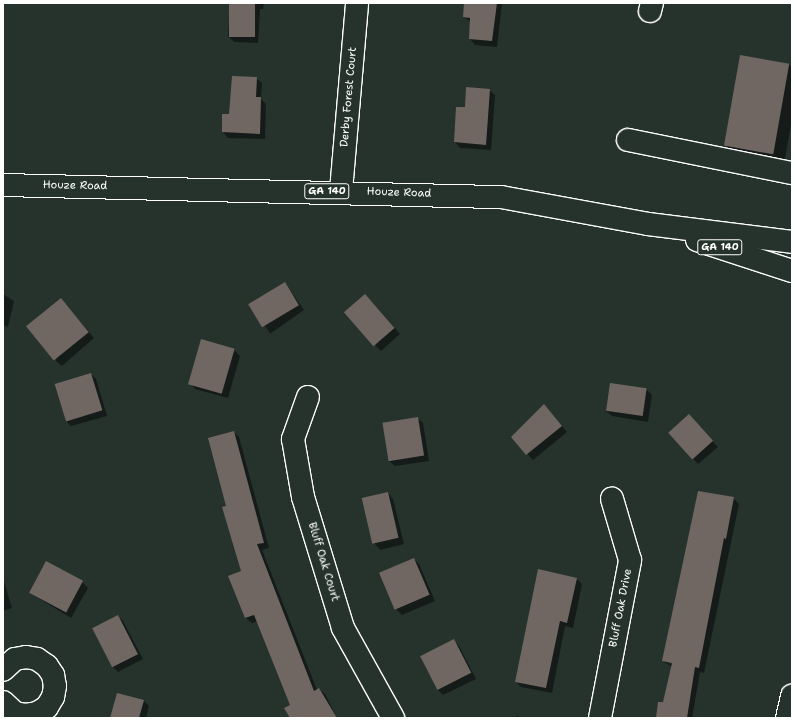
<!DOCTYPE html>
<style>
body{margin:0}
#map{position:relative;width:795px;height:721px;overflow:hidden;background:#26332d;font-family:"Shantell Sans",sans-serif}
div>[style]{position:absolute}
.shadow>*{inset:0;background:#0007;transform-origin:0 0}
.building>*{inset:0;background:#706762;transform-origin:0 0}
.roads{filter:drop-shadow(1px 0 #fff) drop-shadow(-1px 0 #fff) drop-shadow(0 1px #fff) drop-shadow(0 -1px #fff)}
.minor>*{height:22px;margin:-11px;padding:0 11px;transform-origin:11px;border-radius:11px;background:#26332d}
.major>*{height:22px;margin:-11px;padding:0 11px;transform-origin:11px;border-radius:11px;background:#26332d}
span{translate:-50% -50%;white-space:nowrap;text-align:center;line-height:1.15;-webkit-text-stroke:4px #26332d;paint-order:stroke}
.shield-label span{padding:1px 3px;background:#26332d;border:1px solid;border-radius:3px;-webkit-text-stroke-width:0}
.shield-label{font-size:10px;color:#fff;font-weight:700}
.street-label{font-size:11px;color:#fff}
.frame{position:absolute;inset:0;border:4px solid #fff;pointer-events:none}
</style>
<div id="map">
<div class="shadow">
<div style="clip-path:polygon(230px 3px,264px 3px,263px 9px,260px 9px,258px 43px,234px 42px,228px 36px)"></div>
<div style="clip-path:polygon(465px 3px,502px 3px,497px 47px,475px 45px,470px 39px,471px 22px,464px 17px)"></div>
<div style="clip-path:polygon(789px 64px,792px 68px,792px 118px,784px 165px,736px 156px,725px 145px)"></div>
<div style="clip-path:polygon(256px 78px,262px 83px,261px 99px,266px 104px,265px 139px,228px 138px,223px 132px,229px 115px)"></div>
<div style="clip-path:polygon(489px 90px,495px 95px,491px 150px,460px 148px,455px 142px,457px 108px,466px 108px)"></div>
<div style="left:285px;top:283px;width:33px;height:41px;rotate:55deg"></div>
<div style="clip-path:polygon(3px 294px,14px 301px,8px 327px,3px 325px)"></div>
<div style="clip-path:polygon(371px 301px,400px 334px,381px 351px,376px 346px)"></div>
<div style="clip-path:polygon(66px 305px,94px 338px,62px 366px,56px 361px)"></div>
<div style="clip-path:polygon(234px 350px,240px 356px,228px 398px,195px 389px,190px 383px)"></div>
<div style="clip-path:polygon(91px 374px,96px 379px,107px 416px,71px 426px,65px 420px)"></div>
<div style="clip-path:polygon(646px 389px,652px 395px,648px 422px,612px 416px,606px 411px)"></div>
<div style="clip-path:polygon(549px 411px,567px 432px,533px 460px,512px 437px)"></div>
<div style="clip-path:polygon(417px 418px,423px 423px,429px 461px,395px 466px,389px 461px,384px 423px)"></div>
<div style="clip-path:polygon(694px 421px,718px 447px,698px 464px,669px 432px)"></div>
<div style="clip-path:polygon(234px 432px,239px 437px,269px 548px,262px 550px,317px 690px,319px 689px,325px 694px,337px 718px,291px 718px,292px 705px,258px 621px,252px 623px,246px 618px,230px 577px,242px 571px,228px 507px)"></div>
<div style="clip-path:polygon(388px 493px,393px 499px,404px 544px,380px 550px,375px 544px)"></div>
<div style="clip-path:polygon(evenodd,733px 498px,739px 504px,704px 673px,700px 672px,692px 718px,657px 718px,664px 703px,672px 667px,663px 661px,733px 498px,668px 661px,677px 665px,668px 663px,668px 661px)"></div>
<div style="clip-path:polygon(414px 559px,419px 564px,435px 601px,402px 615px,396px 609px)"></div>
<div style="clip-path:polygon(3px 578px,12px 608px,3px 611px)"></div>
<div style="clip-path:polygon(577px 579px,582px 584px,573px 628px,565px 626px,552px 693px,521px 687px,516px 682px)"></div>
<div style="clip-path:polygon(82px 582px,88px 588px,71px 618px,30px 593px)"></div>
<div style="clip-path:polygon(118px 616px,123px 621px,143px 659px,118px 672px,113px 667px,93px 629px)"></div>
<div style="clip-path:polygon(454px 640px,459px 646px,476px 679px,443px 695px,438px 690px,421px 657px)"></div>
<div style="clip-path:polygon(144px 701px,149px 706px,146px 718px,111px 718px)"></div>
<div style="clip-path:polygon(516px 716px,525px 718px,516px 718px)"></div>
</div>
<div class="building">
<div style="left:229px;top:3px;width:26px;height:34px"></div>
<div style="clip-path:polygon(464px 3px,497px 3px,492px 41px,469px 39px,470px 18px,463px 17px)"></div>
<div style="left:740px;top:55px;width:50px;height:92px;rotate:10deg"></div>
<div style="clip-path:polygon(232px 76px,257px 77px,256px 97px,261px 97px,260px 134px,222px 132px,222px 114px,229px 114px)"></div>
<div style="clip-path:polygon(466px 87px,490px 89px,486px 145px,454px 142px,456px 107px,465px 107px)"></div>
<div style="left:285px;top:282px;width:27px;height:43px;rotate:59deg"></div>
<div style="left:365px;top:294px;width:45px;height:28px;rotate:49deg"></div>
<div style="left:61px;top:298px;width:44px;height:45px;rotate:51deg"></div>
<div style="left:201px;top:339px;width:35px;height:47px;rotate:16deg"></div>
<div style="left:91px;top:373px;width:39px;height:38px;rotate:73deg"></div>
<div style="left:610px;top:383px;width:37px;height:28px;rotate:8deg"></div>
<div style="clip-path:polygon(544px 404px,562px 426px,526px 455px,511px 437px)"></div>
<div style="left:689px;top:414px;width:36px;height:28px;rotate:48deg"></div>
<div style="left:418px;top:417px;width:39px;height:36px;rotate:81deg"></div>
<div style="clip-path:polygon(234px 431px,264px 543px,257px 544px,314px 691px,319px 688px,337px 718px,290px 718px,284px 708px,290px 705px,254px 615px,245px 618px,228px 576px,241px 571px,222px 507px,226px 506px,208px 438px)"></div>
<div style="clip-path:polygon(698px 491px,734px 497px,726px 539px,724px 538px,699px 668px,695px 667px,687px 718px,656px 718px,658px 702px,663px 702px,672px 663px,662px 661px)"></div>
<div style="left:388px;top:492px;width:47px;height:27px;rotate:77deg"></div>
<div style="left:414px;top:558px;width:40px;height:38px;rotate:67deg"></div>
<div style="left:46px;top:561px;width:42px;height:36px;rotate:28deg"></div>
<div style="clip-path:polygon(538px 569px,577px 578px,567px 623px,560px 621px,546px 688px,515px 682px)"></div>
<div style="left:118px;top:615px;width:44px;height:29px;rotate:63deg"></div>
<div style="left:454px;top:639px;width:38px;height:38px;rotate:63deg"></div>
<div style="clip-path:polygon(117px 693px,144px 700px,139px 718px,110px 718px)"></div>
</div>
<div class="roads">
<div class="minor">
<div style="left:650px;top:11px;width:8px;rotate:-76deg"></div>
<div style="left:628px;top:140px;width:167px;rotate:11.4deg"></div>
<div style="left:341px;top:191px;width:189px;rotate:-85.1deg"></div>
<div style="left:308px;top:397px;width:45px;rotate:109.7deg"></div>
<div style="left:293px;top:439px;width:59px;rotate:80.2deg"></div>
<div style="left:303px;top:497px;width:137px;rotate:73deg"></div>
<div style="left:343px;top:628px;width:103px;rotate:60.9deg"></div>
<div style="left:3px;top:670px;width:16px;rotate:-43deg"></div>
<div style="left:15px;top:659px;width:11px;rotate:-10deg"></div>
<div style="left:26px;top:657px;width:11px;rotate:10deg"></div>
<div style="left:37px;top:659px;width:12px;rotate:35deg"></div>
<div style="left:47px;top:666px;width:11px;rotate:56deg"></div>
<div style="left:53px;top:675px;width:11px;rotate:80deg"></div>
<div style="left:55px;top:686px;width:11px;rotate:100deg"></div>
<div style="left:53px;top:697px;width:12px;rotate:121deg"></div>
<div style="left:47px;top:707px;width:12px;rotate:149deg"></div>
<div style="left:37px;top:713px;width:11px;rotate:170deg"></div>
<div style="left:26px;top:715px;width:11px;rotate:-170deg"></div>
<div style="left:15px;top:713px;width:16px;rotate:-137deg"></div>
<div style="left:600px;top:718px;width:161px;rotate:-79.2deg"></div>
<div style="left:630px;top:560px;width:64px;rotate:-106.4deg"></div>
<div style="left:787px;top:718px;width:23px;rotate:-77deg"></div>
</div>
<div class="major">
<div style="left:3px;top:185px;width:498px;rotate:1.4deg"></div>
<div style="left:501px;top:197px;width:149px;rotate:10.4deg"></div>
<div style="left:648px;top:224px;width:145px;rotate:7.1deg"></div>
<div style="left:697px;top:240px;width:100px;rotate:18.1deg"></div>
</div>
</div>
<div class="shield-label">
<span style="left:327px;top:191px">GA 140</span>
<span style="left:720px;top:247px">GA 140</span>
</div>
<div class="street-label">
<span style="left:349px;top:97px;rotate:-85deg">Derby Forest Court</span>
<span style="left:75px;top:186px;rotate:1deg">Houze Road</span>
<span style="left:399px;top:193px;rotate:2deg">Houze Road</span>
<span style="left:323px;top:562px;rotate:73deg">Bluff Oak Court</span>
<span style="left:621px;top:608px;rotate:-79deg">Bluff Oak Drive</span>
</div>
<div class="frame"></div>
</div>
